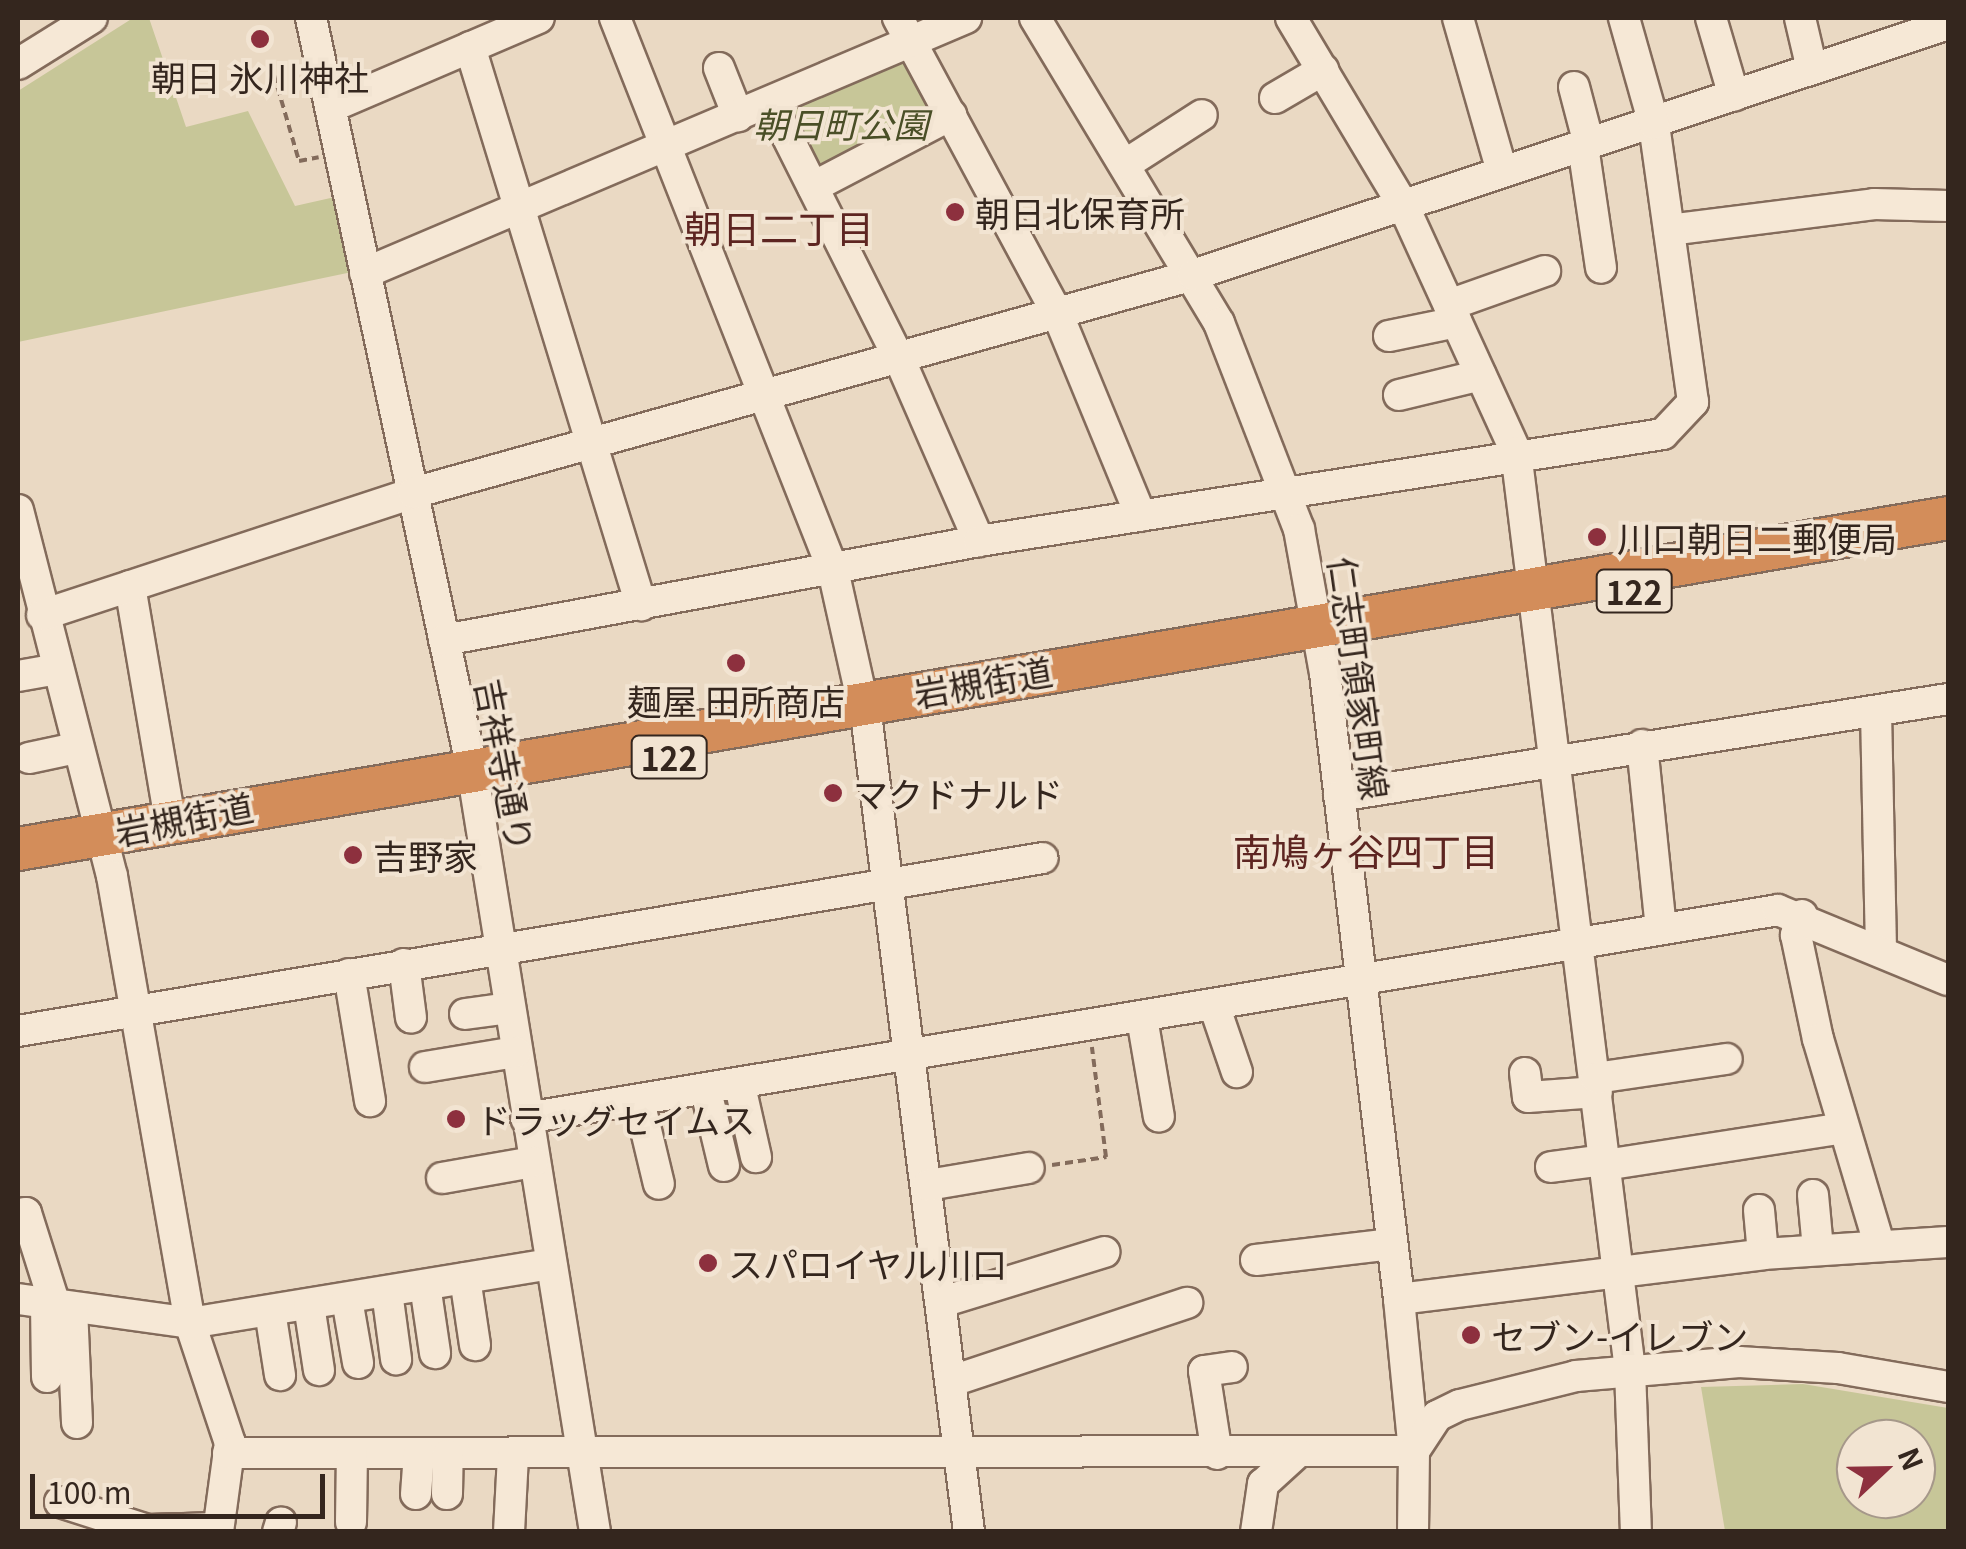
<!DOCTYPE html>
<meta charset="utf-8">
<style>
body{margin:0}
#map{position:relative;width:1966px;height:1549px;overflow:hidden;background:#ead9c3;font-family:Georgia,"Noto Sans JP",serif}
div>[style]{position:absolute}
.green>*{inset:0;background:#c7c698}
.path>*{height:4px;margin-top:-2px;transform-origin:0;background:repeating-linear-gradient(90deg,#836b5b 0 8px,transparent 0 13px)}
.roads{filter:drop-shadow(2px 0 #836b5b) drop-shadow(-2px 0 #836b5b) drop-shadow(0 2px #836b5b) drop-shadow(0 -2px #836b5b)}
.minor>*{height:30px;margin:-15px;padding:0 15px;transform-origin:15px;border-radius:15px;background:#f6e8d6}
.highway>*{height:42px;margin:-21px;padding:0 21px;transform-origin:21px;border-radius:21px;background:#d38d5a}
.dots>*{width:28px;height:28px;translate:-50% -50%;box-sizing:border-box;border:5px solid #f2e4d2;border-radius:50%}
span{translate:-50% -50%;white-space:nowrap;text-align:center;line-height:1.15;-webkit-text-stroke:8px #f2e4d2;paint-order:stroke}
.shield-label span{padding:2px 8px;background:#f2e4d2;border:2px solid;border-radius:8px;-webkit-text-stroke-width:0}
.shield-label{font-size:32px;color:#34261e;font-weight:700}
.poi-label{font-size:35px;color:#34261e}
.left{translate:0 -50%;text-align:left}
.park-label{font-size:35px;color:#4a4f27;font-style:italic}
.street-label{font-size:35px;color:#34261e}
.neighbourhood-label{font-size:38px;color:#5d2521}
.frame{position:absolute;inset:0;border:20px solid #34261e;pointer-events:none}
.north{position:absolute;left:1836px;top:1419px;width:100px;height:100px;box-sizing:border-box;background:#f2e4d2;border:2px solid #a6988a;border-radius:50%;rotate:68deg;font-size:28px;font-weight:700;line-height:40px;text-align:center;color:#34261e}
.north::after{content:'';display:block;margin:auto;width:35px;height:45px;background:#8d303e;clip-path:polygon(50% 0,100% 100%,50% 72%,0 100%)}
.scale{position:absolute;left:30px;top:1474px;width:295px;height:45px;box-sizing:border-box;border:5px solid #34261e;border-top:0;padding-left:12px;font-size:30px;line-height:35px;white-space:nowrap;color:#34261e;-webkit-text-stroke:8px #f2e4d2;paint-order:stroke}
</style>
<div id="map">
<div class="green">
<div style="clip-path:polygon(133px 18px,149px 18px,186px 127px,248px 111px,295px 206px,335px 197px,352px 272px,18px 342px,18px 91px)"></div>
<div style="clip-path:polygon(899px 56px,911px 61px,936px 109px,816px 171px,790px 116px,793px 104px)"></div>
<div style="clip-path:polygon(evenodd,1803px 1384px,1948px 1408px,1948px 1531px,1725px 1531px,1701px 1387px,1803px 1384px,1856px 1439px,1916px 1439px,1916px 1499px,1856px 1499px,1856px 1439px)"></div>
</div>
<div class="path">
<div style="left:274px;top:75px;width:90px;rotate:73.8deg"></div>
<div style="left:299px;top:161px;width:20px;rotate:-11deg"></div>
<div style="left:1052px;top:1165px;width:55px;rotate:-8.4deg"></div>
<div style="left:1106px;top:1157px;width:111px;rotate:-97.3deg"></div>
</div>
<div class="roads">
<div class="minor">
<div style="left:311px;top:18px;width:768px;rotate:77.9deg"></div>
<div style="left:472px;top:769px;width:773px;rotate:80.84deg"></div>
<div style="left:615px;top:18px;width:593px;rotate:68.45deg"></div>
<div style="left:833px;top:570px;width:156px;rotate:77.4deg"></div>
<div style="left:867px;top:722px;width:816px;rotate:82.82deg"></div>
<div style="left:898px;top:18px;width:337px;rotate:61.7deg"></div>
<div style="left:1058px;top:315px;width:217px;rotate:67.6deg"></div>
<div style="left:1035px;top:18px;width:356px;rotate:58.9deg"></div>
<div style="left:1219px;top:323px;width:221px;rotate:68.8deg"></div>
<div style="left:1299px;top:529px;width:146px;rotate:79.8deg"></div>
<div style="left:1325px;top:673px;width:630px;rotate:83.26deg"></div>
<div style="left:1399px;top:1299px;width:153px;rotate:84.4deg"></div>
<div style="left:1414px;top:1451px;width:81px;rotate:90.7deg"></div>
<div style="left:1291px;top:18px;width:218px;rotate:59.1deg"></div>
<div style="left:1403px;top:205px;width:272px;rotate:65.4deg"></div>
<div style="left:1516px;top:452px;width:925px;rotate:82.92deg"></div>
<div style="left:1630px;top:1370px;width:162px;rotate:87.9deg"></div>
<div style="left:1458px;top:18px;width:159px;rotate:74deg"></div>
<div style="left:1711px;top:18px;width:81px;rotate:73.6deg"></div>
<div style="left:1800px;top:18px;width:52px;rotate:76.8deg"></div>
<div style="left:470px;top:47px;width:584px;rotate:72.96deg"></div>
<div style="left:18px;top:64px;width:87px;rotate:-31.9deg"></div>
<div style="left:719px;top:68px;width:52px;rotate:68.4deg"></div>
<div style="left:1574px;top:87px;width:59px;rotate:75.3deg"></div>
<div style="left:1275px;top:98px;width:56px;rotate:-30.3deg"></div>
<div style="left:770px;top:102px;width:287px;rotate:63.3deg"></div>
<div style="left:899px;top:358px;width:200px;rotate:66.4deg"></div>
<div style="left:331px;top:107px;width:226px;rotate:-23.2deg"></div>
<div style="left:1583px;top:146px;width:123px;rotate:81.6deg"></div>
<div style="left:1126px;top:164px;width:90px;rotate:-32.8deg"></div>
<div style="left:813px;top:187px;width:156px;rotate:-27.6deg"></div>
<div style="left:1669px;top:230px;width:207px;rotate:-7.2deg"></div>
<div style="left:1874px;top:204px;width:74px;rotate:1.5deg"></div>
<div style="left:365px;top:273px;width:653px;rotate:-22.99deg"></div>
<div style="left:1449px;top:305px;width:102px;rotate:-19.5deg"></div>
<div style="left:1389px;top:336px;width:69px;rotate:-11.6deg"></div>
<div style="left:1399px;top:395px;width:84px;rotate:-13.7deg"></div>
<div style="left:18px;top:510px;width:378px;rotate:75.6deg"></div>
<div style="left:112px;top:876px;width:454px;rotate:80.1deg"></div>
<div style="left:190px;top:1323px;width:126px;rotate:71.6deg"></div>
<div style="left:230px;top:1443px;width:90px;rotate:97.7deg"></div>
<div style="left:130px;top:586px;width:236px;rotate:80.3deg"></div>
<div style="left:42px;top:615px;width:391px;rotate:-18.2deg"></div>
<div style="left:413px;top:493px;width:810px;rotate:-15.61deg"></div>
<div style="left:1193px;top:275px;width:796px;rotate:-18.39deg"></div>
<div style="left:444px;top:640px;width:544px;rotate:-10.48deg"></div>
<div style="left:979px;top:541px;width:692px;rotate:-8.89deg"></div>
<div style="left:1663px;top:434px;width:44px;rotate:-46.8deg"></div>
<div style="left:1693px;top:402px;width:281px;rotate:-98deg"></div>
<div style="left:1654px;top:124px;width:110px;rotate:-105.8deg"></div>
<div style="left:18px;top:676px;width:39px;rotate:-10deg"></div>
<div style="left:1876px;top:711px;width:239px;rotate:88.8deg"></div>
<div style="left:1642px;top:745px;width:185px;rotate:84.1deg"></div>
<div style="left:29px;top:758px;width:48px;rotate:-12deg"></div>
<div style="left:1339px;top:796px;width:617px;rotate:-9.05deg"></div>
<div style="left:1802px;top:915px;width:21px;rotate:107deg"></div>
<div style="left:1796px;top:935px;width:106px;rotate:78.1deg"></div>
<div style="left:1818px;top:1039px;width:213px;rotate:73.4deg"></div>
<div style="left:404px;top:964px;width:54px;rotate:82.6deg"></div>
<div style="left:349px;top:974px;width:129px;rotate:80.6deg"></div>
<div style="left:1214px;top:1005px;width:71px;rotate:71.1deg"></div>
<div style="left:465px;top:1014px;width:44px;rotate:-7.8deg"></div>
<div style="left:1142px;top:1018px;width:100px;rotate:80.3deg"></div>
<div style="left:18px;top:1031px;width:1039px;rotate:-9.58deg"></div>
<div style="left:425px;top:1067px;width:92px;rotate:-9.4deg"></div>
<div style="left:1525px;top:1073px;width:24px;rotate:83deg"></div>
<div style="left:1528px;top:1097px;width:69px;rotate:-4.1deg"></div>
<div style="left:1596px;top:1078px;width:132px;rotate:-8.3deg"></div>
<div style="left:740px;top:1086px;width:73px;rotate:77.3deg"></div>
<div style="left:706px;top:1091px;width:77px;rotate:76.5deg"></div>
<div style="left:639px;top:1101px;width:85px;rotate:76.5deg"></div>
<div style="left:526px;top:1118px;width:1269px;rotate:-9.43deg"></div>
<div style="left:1778px;top:910px;width:184px;rotate:22.4deg"></div>
<div style="left:1605px;top:1165px;width:241px;rotate:-8.8deg"></div>
<div style="left:1551px;top:1167px;width:53px;rotate:-7.5deg"></div>
<div style="left:442px;top:1178px;width:92px;rotate:-10deg"></div>
<div style="left:928px;top:1185px;width:102px;rotate:-9.6deg"></div>
<div style="left:1813px;top:1195px;width:54px;rotate:84.7deg"></div>
<div style="left:1759px;top:1210px;width:44px;rotate:84.8deg"></div>
<div style="left:18px;top:1214px;width:8px;rotate:-7deg"></div>
<div style="left:26px;top:1213px;width:96px;rotate:72.5deg"></div>
<div style="left:1256px;top:1260px;width:137px;rotate:-6.7deg"></div>
<div style="left:465px;top:1278px;width:68px;rotate:81.5deg"></div>
<div style="left:425px;top:1285px;width:69px;rotate:81.6deg"></div>
<div style="left:387px;top:1292px;width:68px;rotate:82.3deg"></div>
<div style="left:18px;top:1299px;width:174px;rotate:7.9deg"></div>
<div style="left:190px;top:1323px;width:366px;rotate:-9.3deg"></div>
<div style="left:347px;top:1299px;width:65px;rotate:80.2deg"></div>
<div style="left:1399px;top:1299px;width:367px;rotate:-7deg"></div>
<div style="left:1763px;top:1254px;width:185px;rotate:-3.7deg"></div>
<div style="left:942px;top:1302px;width:170px;rotate:-17.1deg"></div>
<div style="left:46px;top:1304px;width:73px;rotate:89.2deg"></div>
<div style="left:309px;top:1305px;width:66px;rotate:81.3deg"></div>
<div style="left:72px;top:1308px;width:115px;rotate:87.5deg"></div>
<div style="left:270px;top:1311px;width:65px;rotate:81.1deg"></div>
<div style="left:952px;top:1381px;width:248px;rotate:-18.4deg"></div>
<div style="left:228px;top:1453px;width:1186px;rotate:-0.1deg"></div>
<div style="left:1414px;top:1451px;width:42px;rotate:-56.7deg"></div>
<div style="left:1437px;top:1416px;width:25px;rotate:-26deg"></div>
<div style="left:1460px;top:1405px;width:120px;rotate:-14deg"></div>
<div style="left:1576px;top:1376px;width:164px;rotate:-4.9deg"></div>
<div style="left:1739px;top:1362px;width:99px;rotate:3.5deg"></div>
<div style="left:1838px;top:1368px;width:112px;rotate:9.8deg"></div>
<div style="left:1217px;top:1454px;width:84px;rotate:-98.9deg"></div>
<div style="left:1204px;top:1371px;width:28px;rotate:-8deg"></div>
<div style="left:416px;top:1494px;width:41px;rotate:-85.8deg"></div>
<div style="left:447px;top:1494px;width:39px;rotate:-89deg"></div>
<div style="left:60px;top:1502px;width:92px;rotate:17.7deg"></div>
<div style="left:148px;top:1530px;width:70px;rotate:-1.6deg"></div>
<div style="left:351px;top:1522px;width:69px;rotate:-89.2deg"></div>
<div style="left:278px;top:1532px;width:10px;rotate:-73deg"></div>
<div style="left:509px;top:1532px;width:76px;rotate:-87deg"></div>
<div style="left:1256px;top:1532px;width:49px;rotate:-81.7deg"></div>
<div style="left:1263px;top:1484px;width:46px;rotate:-42.4deg"></div>
</div>
<div class="highway">
<div style="left:18px;top:849px;width:1958px;rotate:-9.73deg"></div>
</div>
</div>
<div class="dots">
<div style="left:260px;top:39px;background:#8d303e"></div>
<div style="left:955px;top:212px;background:#8d303e"></div>
<div style="left:1597px;top:537px;background:#8d303e"></div>
<div style="left:736px;top:663px;background:#8d303e"></div>
<div style="left:833px;top:793px;background:#8d303e"></div>
<div style="left:353px;top:855px;background:#8d303e"></div>
<div style="left:456px;top:1119px;background:#8d303e"></div>
<div style="left:708px;top:1263px;background:#8d303e"></div>
<div style="left:1471px;top:1335px;background:#8d303e"></div>
</div>
<div class="shield-label">
<span style="left:1634px;top:591px">122</span>
<span style="left:669px;top:757px">122</span>
</div>
<div class="poi-label">
<span style="left:260px;top:76px">朝日 氷川神社</span>
<span class="left" style="left:975px;top:212px">朝日北保育所</span>
<span class="left" style="left:1617px;top:537px">川口朝日二郵便局</span>
<span style="left:736px;top:700px">麺屋 田所商店</span>
<span class="left" style="left:853px;top:793px">マクドナルド</span>
<span class="left" style="left:373px;top:855px">吉野家</span>
<span class="left" style="left:476px;top:1119px">ドラッグセイムス</span>
<span class="left" style="left:728px;top:1263px">スパロイヤル川口</span>
<span class="left" style="left:1491px;top:1335px">セブン-イレブン</span>
</div>
<div class="park-label">
<span style="left:841px;top:123px">朝日町公園</span>
</div>
<div class="street-label">
<span style="left:1360px;top:678px;rotate:82deg">仁志町領家町線</span>
<span style="left:983px;top:681px;rotate:-10deg">岩槻街道</span>
<span style="left:506px;top:765px;rotate:79deg">吉祥寺通り</span>
<span style="left:184px;top:818px;rotate:-11deg">岩槻街道</span>
</div>
<div class="neighbourhood-label">
<span style="left:779px;top:227px">朝日二丁目</span>
<span style="left:1366px;top:850px">南鳩ヶ谷四丁目</span>
</div>
<div class="frame"></div>
<div class="north">N</div>
<div class="scale">100 m</div>
</div>
